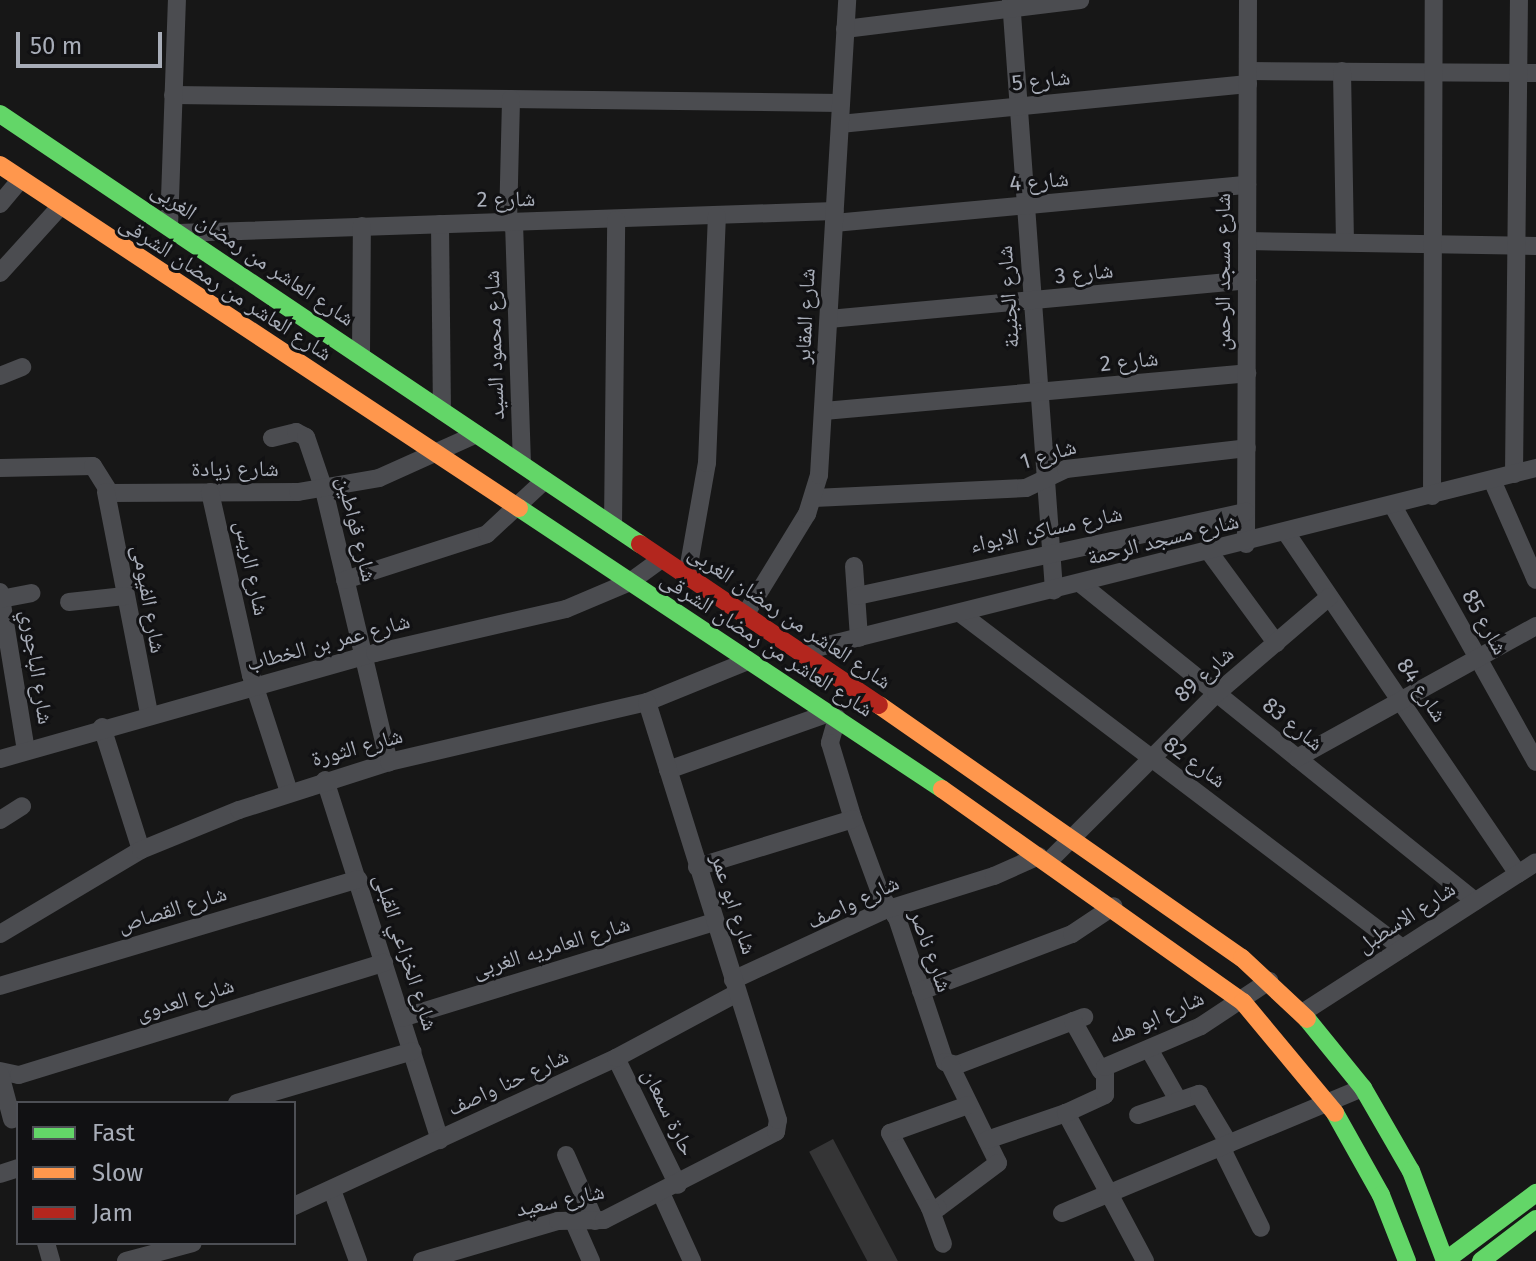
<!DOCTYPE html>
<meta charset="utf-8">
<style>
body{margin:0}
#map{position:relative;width:1536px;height:1261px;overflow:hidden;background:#171717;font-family:"Fira Sans","Noto Naskh Arabic",sans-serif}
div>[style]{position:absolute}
.building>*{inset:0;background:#353536;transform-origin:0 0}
.street>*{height:18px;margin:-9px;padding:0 9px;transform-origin:9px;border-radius:9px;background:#4b4c50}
.fast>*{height:18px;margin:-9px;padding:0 9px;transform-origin:9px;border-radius:9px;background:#63d668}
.slow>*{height:18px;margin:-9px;padding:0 9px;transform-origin:9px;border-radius:9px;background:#ff974d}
.jam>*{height:18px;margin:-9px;padding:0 9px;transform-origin:9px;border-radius:9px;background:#b3261e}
span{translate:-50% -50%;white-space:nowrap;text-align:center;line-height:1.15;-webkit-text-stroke:6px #111113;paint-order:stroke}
.street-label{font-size:22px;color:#a8adb8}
.legend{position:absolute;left:16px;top:1101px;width:280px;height:144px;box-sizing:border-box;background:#111113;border:2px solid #4d4f55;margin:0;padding:10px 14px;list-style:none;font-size:24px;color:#a8adb8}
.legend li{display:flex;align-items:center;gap:16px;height:40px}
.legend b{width:40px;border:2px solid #4d4f55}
.scale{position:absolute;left:16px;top:32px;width:146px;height:36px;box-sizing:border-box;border:4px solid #a8adb8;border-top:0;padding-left:10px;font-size:24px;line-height:28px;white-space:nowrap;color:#a8adb8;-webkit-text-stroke:6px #111113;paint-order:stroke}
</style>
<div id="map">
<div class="building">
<div style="left:833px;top:1139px;width:139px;height:27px;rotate:62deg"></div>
</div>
<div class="street">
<div style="left:1011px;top:0;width:592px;rotate:85.83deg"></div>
<div style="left:845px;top:29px;width:237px;rotate:-7deg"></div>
<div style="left:1248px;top:71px;width:288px;rotate:0.4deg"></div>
<div style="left:1342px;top:71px;width:169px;rotate:89deg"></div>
<div style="left:173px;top:95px;width:668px;rotate:0.69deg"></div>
<div style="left:840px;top:124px;width:410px;rotate:-5.6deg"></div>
<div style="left:0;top:204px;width:31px;rotate:-50deg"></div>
<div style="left:508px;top:223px;width:124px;rotate:-88.6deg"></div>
<div style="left:514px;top:223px;width:241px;rotate:88.1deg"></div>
<div style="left:834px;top:223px;width:415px;rotate:-5.3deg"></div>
<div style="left:440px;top:224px;width:187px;rotate:89.4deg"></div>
<div style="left:169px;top:227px;width:227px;rotate:-88deg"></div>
<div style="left:178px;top:233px;width:657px;rotate:-1.92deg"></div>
<div style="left:1247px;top:241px;width:289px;rotate:1deg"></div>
<div style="left:0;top:273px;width:88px;rotate:-47.8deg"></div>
<div style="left:829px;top:319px;width:420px;rotate:-5.3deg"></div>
<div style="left:361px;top:355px;width:129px;rotate:-89.6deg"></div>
<div style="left:0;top:376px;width:24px;rotate:-22deg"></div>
<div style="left:824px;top:411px;width:425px;rotate:-5.1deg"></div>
<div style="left:272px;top:438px;width:25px;rotate:-14deg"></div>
<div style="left:296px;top:432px;width:11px;rotate:27deg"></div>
<div style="left:306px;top:437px;width:56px;rotate:71.2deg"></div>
<div style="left:324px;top:490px;width:280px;rotate:76.6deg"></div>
<div style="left:0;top:468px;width:93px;rotate:-1.2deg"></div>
<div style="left:93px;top:466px;width:32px;rotate:58deg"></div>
<div style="left:110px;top:493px;width:188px;rotate:-0.3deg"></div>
<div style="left:298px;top:492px;width:82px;rotate:-9.8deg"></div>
<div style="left:379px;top:478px;width:107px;rotate:-24.2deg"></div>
<div style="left:1514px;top:474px;width:474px;rotate:-89.4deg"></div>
<div style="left:1492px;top:480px;width:109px;rotate:66.3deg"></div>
<div style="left:106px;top:492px;width:225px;rotate:79deg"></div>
<div style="left:210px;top:492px;width:188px;rotate:77.4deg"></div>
<div style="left:251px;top:675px;width:123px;rotate:72deg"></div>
<div style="left:1432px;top:496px;width:496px;rotate:-89.8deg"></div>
<div style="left:814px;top:498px;width:212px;rotate:-2.7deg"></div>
<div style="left:1026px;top:488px;width:44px;rotate:-25.4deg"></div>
<div style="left:1066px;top:469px;width:182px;rotate:-6.6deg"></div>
<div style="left:1393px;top:506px;width:293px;rotate:60.8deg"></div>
<div style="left:613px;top:526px;width:306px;rotate:-89.4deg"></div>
<div style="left:1287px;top:534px;width:411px;rotate:55.8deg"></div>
<div style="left:1246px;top:544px;width:544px;rotate:-89.79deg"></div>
<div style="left:1210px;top:553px;width:112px;rotate:53.7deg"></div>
<div style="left:854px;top:566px;width:72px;rotate:86deg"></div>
<div style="left:687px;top:576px;width:115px;rotate:-80deg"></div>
<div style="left:707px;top:463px;width:247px;rotate:-87.7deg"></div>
<div style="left:345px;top:580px;width:149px;rotate:-17.9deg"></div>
<div style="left:487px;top:534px;width:79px;rotate:-43deg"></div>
<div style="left:1081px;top:584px;width:506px;rotate:38.82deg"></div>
<div style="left:0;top:592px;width:160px;rotate:80.7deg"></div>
<div style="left:857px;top:596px;width:398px;rotate:-12.2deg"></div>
<div style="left:1px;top:599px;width:31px;rotate:-11deg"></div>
<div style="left:69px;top:602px;width:56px;rotate:-6.1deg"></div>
<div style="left:960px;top:613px;width:555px;rotate:37.16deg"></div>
<div style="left:745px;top:615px;width:119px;rotate:-58.5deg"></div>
<div style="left:807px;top:514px;width:41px;rotate:-72.9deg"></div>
<div style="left:819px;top:475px;width:476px;rotate:-86.6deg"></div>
<div style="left:800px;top:652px;width:759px;rotate:-14.04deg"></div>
<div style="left:837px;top:718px;width:26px;rotate:106deg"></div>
<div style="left:830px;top:743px;width:79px;rotate:73.2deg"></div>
<div style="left:853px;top:819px;width:84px;rotate:69.8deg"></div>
<div style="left:882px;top:898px;width:25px;rotate:53deg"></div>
<div style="left:897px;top:918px;width:152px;rotate:71.6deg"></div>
<div style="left:945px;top:1062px;width:12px;rotate:14deg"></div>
<div style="left:957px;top:1065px;width:136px;rotate:-20.7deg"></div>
<div style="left:102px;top:727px;width:129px;rotate:72.4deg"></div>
<div style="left:1297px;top:758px;width:273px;rotate:-28.9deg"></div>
<div style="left:0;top:759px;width:390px;rotate:-15.8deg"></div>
<div style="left:375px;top:653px;width:196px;rotate:-13deg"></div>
<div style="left:566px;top:609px;width:69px;rotate:-22.9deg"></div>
<div style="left:630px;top:582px;width:39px;rotate:-36deg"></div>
<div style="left:668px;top:770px;width:171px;rotate:-19.5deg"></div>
<div style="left:325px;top:780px;width:378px;rotate:72.3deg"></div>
<div style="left:0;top:820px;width:26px;rotate:-32deg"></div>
<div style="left:1048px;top:862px;width:238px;rotate:-45deg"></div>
<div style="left:1216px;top:694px;width:149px;rotate:-40.6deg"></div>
<div style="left:697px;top:867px;width:163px;rotate:-17.1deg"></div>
<div style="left:0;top:934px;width:164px;rotate:-30.8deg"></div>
<div style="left:141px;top:850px;width:106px;rotate:-22.2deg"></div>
<div style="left:239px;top:810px;width:157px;rotate:-17.7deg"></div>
<div style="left:389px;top:762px;width:265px;rotate:-13.1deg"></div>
<div style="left:647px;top:702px;width:109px;rotate:-22.1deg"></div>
<div style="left:733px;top:980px;width:164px;rotate:-24.8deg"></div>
<div style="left:882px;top:911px;width:117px;rotate:-17.4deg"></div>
<div style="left:994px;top:876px;width:49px;rotate:-24deg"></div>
<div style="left:0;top:986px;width:374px;rotate:-16.6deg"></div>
<div style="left:921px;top:991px;width:161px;rotate:-20.7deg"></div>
<div style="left:1072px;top:934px;width:50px;rotate:-33.7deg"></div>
<div style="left:1302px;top:1013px;width:278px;rotate:-32.8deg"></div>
<div style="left:402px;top:1018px;width:327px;rotate:-17.1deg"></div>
<div style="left:1073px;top:1021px;width:57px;rotate:60.8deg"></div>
<div style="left:1149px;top:1049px;width:59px;rotate:60.4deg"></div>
<div style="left:616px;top:1058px;width:141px;rotate:64deg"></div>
<div style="left:950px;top:1065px;width:109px;rotate:63.9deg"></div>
<div style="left:998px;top:1163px;width:75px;rotate:143.1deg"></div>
<div style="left:938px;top:1208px;width:8px;rotate:180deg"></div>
<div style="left:930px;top:1208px;width:85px;rotate:-118.1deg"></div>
<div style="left:890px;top:1133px;width:83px;rotate:-19.7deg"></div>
<div style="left:0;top:1071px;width:19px;rotate:12deg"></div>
<div style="left:19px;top:1075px;width:382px;rotate:-17.1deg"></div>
<div style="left:0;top:1074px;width:47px;rotate:75.1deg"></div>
<div style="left:237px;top:1103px;width:183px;rotate:-16.5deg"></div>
<div style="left:1138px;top:1115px;width:65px;rotate:-19deg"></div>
<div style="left:1199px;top:1094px;width:58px;rotate:59deg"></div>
<div style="left:987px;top:1140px;width:83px;rotate:-18.9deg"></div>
<div style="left:1221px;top:1147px;width:90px;rotate:63.7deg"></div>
<div style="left:566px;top:1155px;width:72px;rotate:66.3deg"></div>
<div style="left:0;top:1174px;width:19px;rotate:-18deg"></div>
<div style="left:332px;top:1190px;width:76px;rotate:69.9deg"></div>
<div style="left:661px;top:1193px;width:75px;rotate:65.5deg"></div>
<div style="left:294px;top:1206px;width:354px;rotate:-24.7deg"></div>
<div style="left:616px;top:1058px;width:137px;rotate:-28.2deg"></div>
<div style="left:930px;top:1208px;width:38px;rotate:70deg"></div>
<div style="left:1062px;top:1213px;width:326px;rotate:-22.6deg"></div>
<div style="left:573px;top:1220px;width:45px;rotate:66.3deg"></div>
<div style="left:46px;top:1243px;width:19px;rotate:74deg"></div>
<div style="left:126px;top:1261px;width:69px;rotate:-15deg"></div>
<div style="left:422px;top:1261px;width:142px;rotate:-16.4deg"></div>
<div style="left:558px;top:1221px;width:46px;rotate:-1.2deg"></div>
<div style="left:604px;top:1220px;width:193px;rotate:-27.1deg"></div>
<div style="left:776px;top:1132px;width:12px;rotate:-81deg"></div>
<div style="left:778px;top:1120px;width:438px;rotate:-107.4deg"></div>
<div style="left:1145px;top:1261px;width:168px;rotate:-118.1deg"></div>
<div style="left:1066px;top:1113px;width:43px;rotate:-24.8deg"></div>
<div style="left:1105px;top:1095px;width:28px;rotate:-90deg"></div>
<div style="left:1105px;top:1067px;width:104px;rotate:-23.1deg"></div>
<div style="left:1201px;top:1026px;width:82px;rotate:-33.5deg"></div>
</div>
<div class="fast">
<div style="left:0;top:114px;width:771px;rotate:33.9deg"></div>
<div style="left:519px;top:508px;width:508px;rotate:33.6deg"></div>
<div style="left:1307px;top:1019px;width:89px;rotate:50.9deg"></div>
<div style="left:1363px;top:1088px;width:96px;rotate:60deg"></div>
<div style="left:1411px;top:1171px;width:96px;rotate:69.3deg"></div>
<div style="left:1445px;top:1261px;width:114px;rotate:-36.8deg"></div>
<div style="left:1335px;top:1113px;width:94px;rotate:60.7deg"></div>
<div style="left:1381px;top:1195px;width:71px;rotate:68.5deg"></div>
<div style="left:1481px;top:1261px;width:69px;rotate:-37.4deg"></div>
</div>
<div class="slow">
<div style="left:0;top:165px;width:622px;rotate:33.46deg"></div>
<div style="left:879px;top:705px;width:442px;rotate:34.9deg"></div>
<div style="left:1242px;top:958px;width:89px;rotate:43.2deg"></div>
<div style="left:942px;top:789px;width:369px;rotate:35.3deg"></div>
<div style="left:1243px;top:1002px;width:144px;rotate:50.3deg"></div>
</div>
<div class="jam">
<div style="left:640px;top:544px;width:288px;rotate:34deg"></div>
</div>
<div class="street-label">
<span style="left:1041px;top:80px;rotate:-6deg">شارع 5</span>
<span style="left:1039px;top:181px;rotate:-5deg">شارع 4</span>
<span style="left:506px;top:199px;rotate:-1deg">شارع 2</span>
<span style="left:253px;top:254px;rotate:34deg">شارع العاشر من رمضان الغربى</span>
<span style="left:1223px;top:272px;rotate:-90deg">شارع مسجد الرحمن</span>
<span style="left:1084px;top:273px;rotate:-6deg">شارع 3</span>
<span style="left:226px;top:288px;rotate:33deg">شارع العاشر من رمضان الشرقى</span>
<span style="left:1008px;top:297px;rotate:-94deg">شارع الجنينة</span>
<span style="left:805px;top:316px;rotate:-87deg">شارع المقابر</span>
<span style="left:494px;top:345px;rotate:-92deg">شارع محمود السيد</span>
<span style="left:1129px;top:361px;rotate:-6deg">شارع 2</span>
<span style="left:1048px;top:454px;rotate:-17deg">شارع 1</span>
<span style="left:235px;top:469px">شارع زيادة</span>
<span style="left:357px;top:529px;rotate:76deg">شارع قواطين</span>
<span style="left:1046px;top:529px;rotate:-12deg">شارع مساكن الايواء</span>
<span style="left:1163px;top:539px;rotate:-14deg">شارع مسجد الرحمة</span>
<span style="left:252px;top:568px;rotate:78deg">شارع الريس</span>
<span style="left:149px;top:599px;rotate:80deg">شارع الفيومى</span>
<span style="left:790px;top:617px;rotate:34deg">شارع العاشر من رمضان الغربى</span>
<span style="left:1485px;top:622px;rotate:61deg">شارع 85</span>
<span style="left:328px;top:642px;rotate:-15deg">شارع عمر بن الخطاب</span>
<span style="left:767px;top:644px;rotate:33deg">شارع العاشر من رمضان الشرقى</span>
<span style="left:37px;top:667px;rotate:81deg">شارع الباجوري</span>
<span style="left:1204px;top:674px;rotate:-42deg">شارع 89</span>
<span style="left:1422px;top:690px;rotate:56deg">شارع 84</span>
<span style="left:1293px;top:724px;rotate:39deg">شارع 83</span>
<span style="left:357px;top:747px;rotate:-15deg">شارع الثورة</span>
<span style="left:1195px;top:762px;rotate:36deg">شارع 82</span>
<span style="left:853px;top:902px;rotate:-25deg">شارع واصف</span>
<span style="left:734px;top:904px;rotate:72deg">شارع ابو عمر</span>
<span style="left:172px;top:909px;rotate:-17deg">شارع القصاص</span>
<span style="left:1406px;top:917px;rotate:-33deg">شارع الاسطبل</span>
<span style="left:551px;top:947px;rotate:-17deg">شارع العامريه الغربى</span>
<span style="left:931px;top:951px;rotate:70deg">شارع ناصر</span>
<span style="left:406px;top:952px;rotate:72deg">شارع الخزاعي القبلى</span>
<span style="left:185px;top:999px;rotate:-17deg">شارع العدوى</span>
<span style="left:1156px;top:1017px;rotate:-24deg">شارع ابو هله</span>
<span style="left:508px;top:1082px;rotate:-25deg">شارع حنا واصف</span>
<span style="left:669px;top:1112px;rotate:64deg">حارة سمعان</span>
<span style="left:560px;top:1200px;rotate:-12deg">شارع سعيد</span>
</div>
<ul class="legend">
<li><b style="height:10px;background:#63d668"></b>Fast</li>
<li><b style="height:10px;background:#ff974d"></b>Slow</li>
<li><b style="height:10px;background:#b3261e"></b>Jam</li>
</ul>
<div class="scale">50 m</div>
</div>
